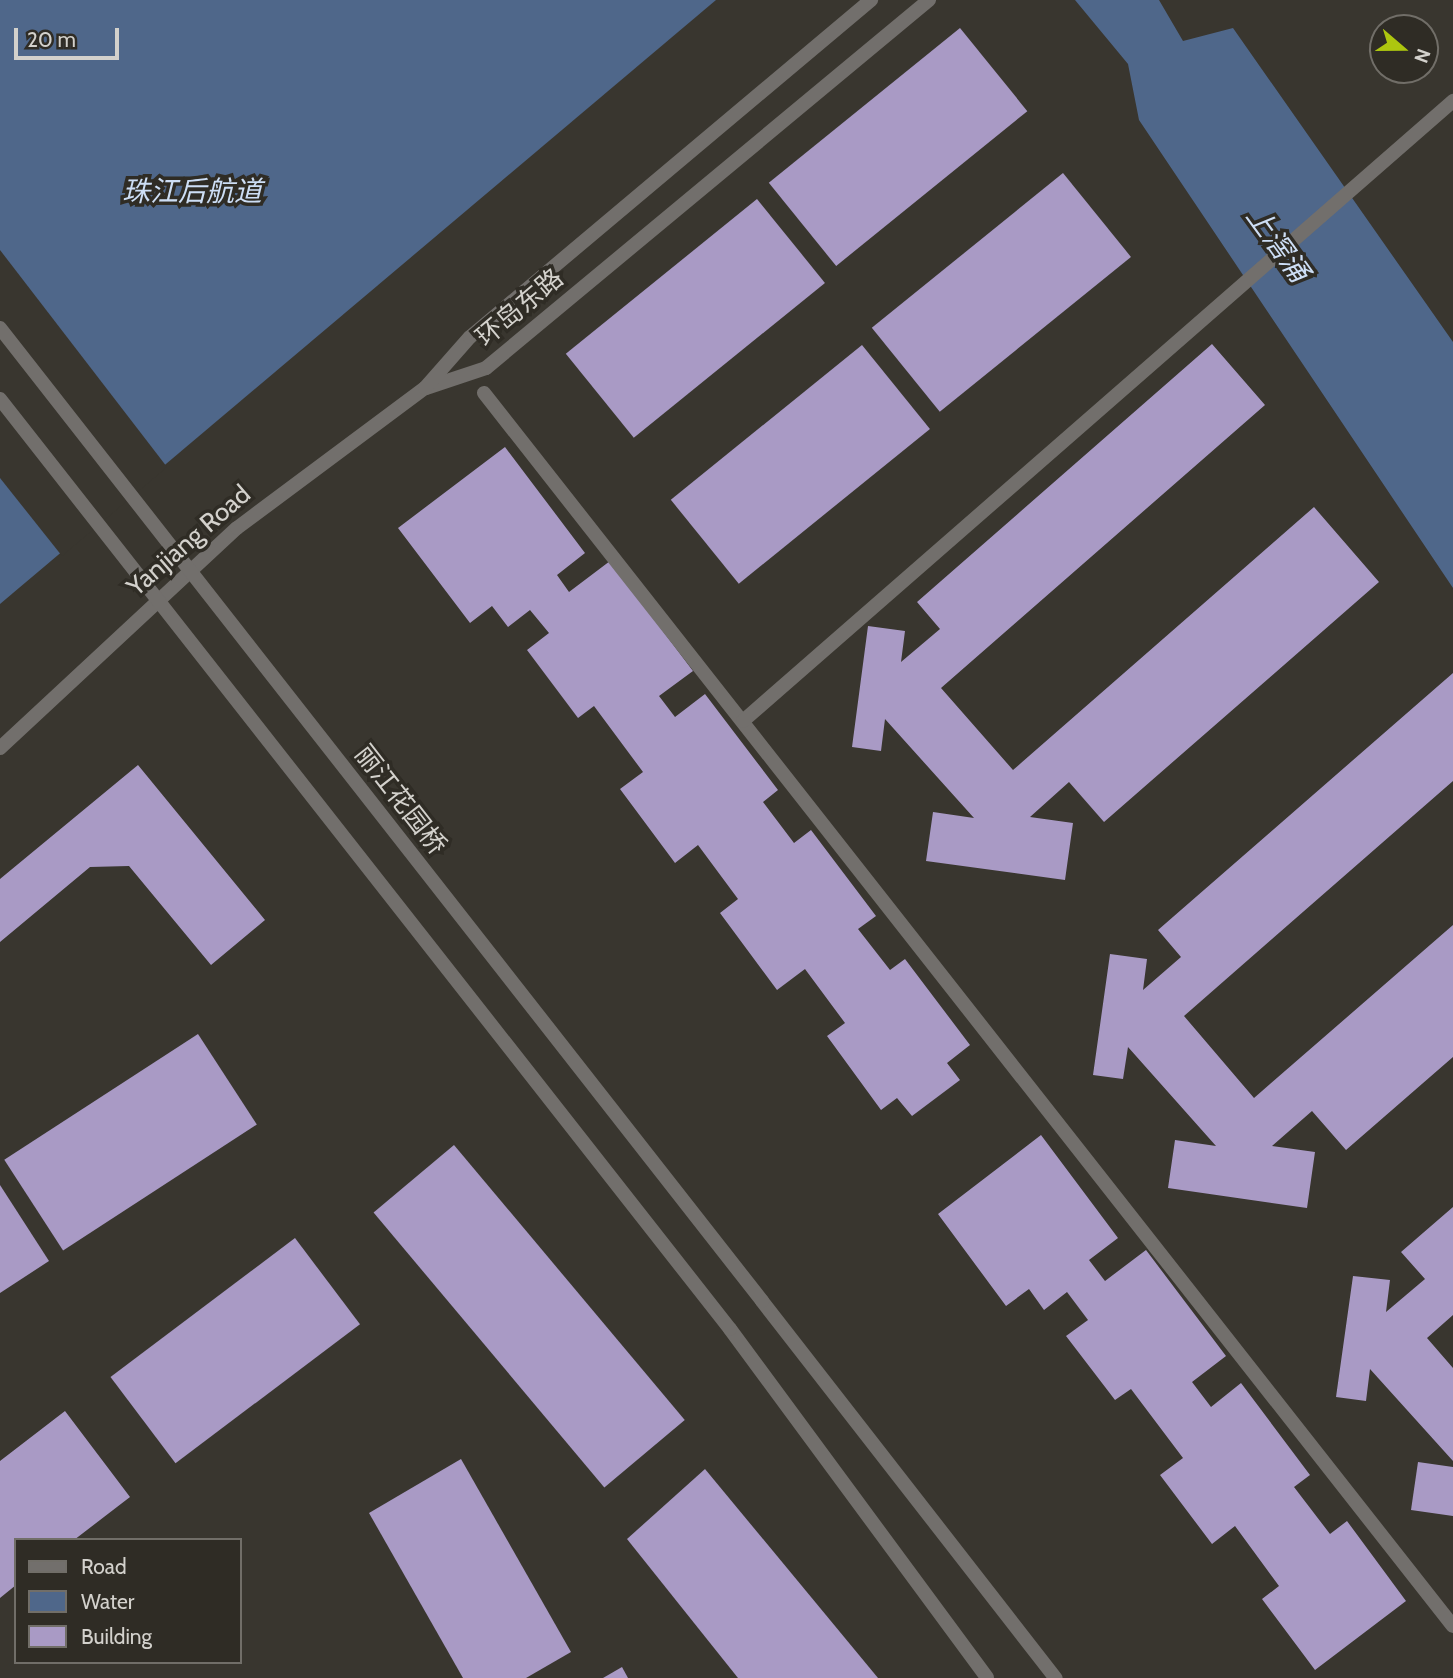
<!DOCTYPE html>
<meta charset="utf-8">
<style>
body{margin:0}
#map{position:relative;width:1453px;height:1678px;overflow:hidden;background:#39362f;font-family:Cabin,"Noto Sans SC",sans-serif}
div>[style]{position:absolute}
.water>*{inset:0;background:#4f678a}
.pier>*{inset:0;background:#39362f}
.building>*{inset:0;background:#a99ac5;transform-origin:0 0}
.minor>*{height:14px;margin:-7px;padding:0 7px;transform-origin:7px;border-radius:7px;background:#726f6c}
.tertiary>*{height:14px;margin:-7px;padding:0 7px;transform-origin:7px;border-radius:7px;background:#726f6c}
.tertiary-bridge>*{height:14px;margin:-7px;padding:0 7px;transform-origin:7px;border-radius:7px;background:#726f6c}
span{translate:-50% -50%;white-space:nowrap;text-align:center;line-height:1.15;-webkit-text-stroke:7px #2f2c25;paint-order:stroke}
.street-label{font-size:26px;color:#d3d1cc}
.water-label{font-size:28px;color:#cddef5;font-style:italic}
.legend{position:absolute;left:14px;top:1538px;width:228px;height:126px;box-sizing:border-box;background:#2f2c25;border:2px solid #716e68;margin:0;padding:9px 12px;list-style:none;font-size:21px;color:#d3d1cc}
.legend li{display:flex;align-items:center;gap:14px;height:35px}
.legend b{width:35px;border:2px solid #716e68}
.north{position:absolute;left:1369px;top:14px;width:70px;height:70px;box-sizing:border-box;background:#2f2c25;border:2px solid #716e68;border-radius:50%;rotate:110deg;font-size:19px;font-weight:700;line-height:28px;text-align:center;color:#d3d1cc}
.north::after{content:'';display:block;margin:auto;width:24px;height:32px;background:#adc60f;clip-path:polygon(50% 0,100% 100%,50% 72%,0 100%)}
.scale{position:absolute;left:14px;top:28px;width:105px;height:32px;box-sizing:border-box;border:4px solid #d3d1cc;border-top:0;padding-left:9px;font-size:21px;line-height:24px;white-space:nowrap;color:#d3d1cc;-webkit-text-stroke:5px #2f2c25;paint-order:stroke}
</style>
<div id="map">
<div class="water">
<div style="clip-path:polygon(0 0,716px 0,0 604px)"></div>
<div style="clip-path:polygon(1075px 0,1159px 0,1183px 41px,1233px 28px,1453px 342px,1453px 588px,1139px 120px,1128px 64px)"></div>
</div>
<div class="pier">
<div style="clip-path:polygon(0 250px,167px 467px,62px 556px,0 478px)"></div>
</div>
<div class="building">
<div style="left:960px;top:28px;width:107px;height:246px;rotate:51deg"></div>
<div style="left:1063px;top:173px;width:108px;height:246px;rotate:51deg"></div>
<div style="left:757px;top:199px;width:108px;height:246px;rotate:51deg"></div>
<div style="clip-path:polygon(1212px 344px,1265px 405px,941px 688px,1013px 770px,1314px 507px,1379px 582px,1104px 822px,1069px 782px,1030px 817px,1073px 823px,1065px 880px,926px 861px,933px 812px,974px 818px,885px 719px,881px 751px,852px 747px,868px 626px,905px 631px,901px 662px,940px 629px,917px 602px)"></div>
<div style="left:862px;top:345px;width:108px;height:246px;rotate:51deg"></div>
<div style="clip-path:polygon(505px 447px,585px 553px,557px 575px,569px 592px,610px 561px,693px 671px,659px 696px,675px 717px,705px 694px,778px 790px,763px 802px,794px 843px,811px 830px,876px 916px,858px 929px,890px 970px,905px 959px,970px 1045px,947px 1063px,960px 1080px,912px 1116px,897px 1098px,881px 1110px,827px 1036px,845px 1023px,805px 969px,777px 990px,720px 913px,738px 899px,698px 845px,675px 863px,620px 789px,643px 772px,594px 706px,578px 718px,527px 650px,549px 633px,530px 610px,508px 627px,492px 606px,470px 623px,398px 528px)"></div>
<div style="clip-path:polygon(1453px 673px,1453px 781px,1184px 1016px,1254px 1098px,1453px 925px,1453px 1057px,1346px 1150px,1312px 1111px,1272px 1146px,1315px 1152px,1307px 1208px,1168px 1188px,1175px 1140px,1216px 1146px,1128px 1047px,1123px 1079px,1093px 1075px,1110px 954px,1147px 959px,1143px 990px,1181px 957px,1158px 930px)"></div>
<div style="clip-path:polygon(138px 765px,265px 920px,211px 965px,129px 866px,90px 867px,0 942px,0 879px)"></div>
<div style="left:198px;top:1034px;width:108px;height:231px;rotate:57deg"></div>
<div style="clip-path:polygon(1041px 1135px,1118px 1238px,1089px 1260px,1105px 1281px,1146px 1250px,1226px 1356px,1192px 1382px,1211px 1407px,1241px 1383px,1310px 1475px,1294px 1487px,1330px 1534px,1347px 1521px,1406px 1601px,1315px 1670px,1262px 1599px,1279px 1586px,1235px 1526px,1212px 1544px,1160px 1475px,1183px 1458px,1131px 1389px,1115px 1400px,1066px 1336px,1088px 1320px,1067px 1292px,1044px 1310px,1029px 1289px,1006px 1306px,938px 1214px)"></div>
<div style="left:454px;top:1145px;width:359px;height:105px;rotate:50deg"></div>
<div style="clip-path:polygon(0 1185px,49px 1261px,0 1293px)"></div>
<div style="clip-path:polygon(1453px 1207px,1453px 1315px,1427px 1338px,1453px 1368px,1453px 1461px,1370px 1369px,1366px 1401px,1336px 1397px,1353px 1276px,1390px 1280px,1386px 1312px,1425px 1279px,1401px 1252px)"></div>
<div style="left:295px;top:1238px;width:108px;height:231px;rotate:53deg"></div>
<div style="clip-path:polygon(65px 1411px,130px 1497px,74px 1540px,16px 1540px,16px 1585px,0 1598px,0 1461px)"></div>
<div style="clip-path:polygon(461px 1459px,571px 1652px,526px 1678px,463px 1678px,369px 1513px)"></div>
<div style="clip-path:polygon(1418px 1462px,1453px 1467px,1453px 1516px,1411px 1510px)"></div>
<div style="clip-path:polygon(705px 1469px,878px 1678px,738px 1678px,627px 1539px)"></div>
<div style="clip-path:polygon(622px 1667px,628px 1678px,603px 1678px)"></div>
</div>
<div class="minor">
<div style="left:484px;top:393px;width:1568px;rotate:51.84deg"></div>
<div style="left:743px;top:721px;width:943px;rotate:-41.13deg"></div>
</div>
<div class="tertiary">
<div style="left:426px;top:388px;width:63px;rotate:-18.4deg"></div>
<div style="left:486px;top:368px;width:576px;rotate:-39.72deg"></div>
<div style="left:0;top:748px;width:323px;rotate:-42.9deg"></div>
<div style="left:237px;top:528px;width:234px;rotate:-36.7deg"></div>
<div style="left:425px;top:388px;width:68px;rotate:-48.6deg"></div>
<div style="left:470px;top:337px;width:524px;rotate:-40.04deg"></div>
<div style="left:762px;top:1301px;width:478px;rotate:52.1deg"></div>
<div style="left:730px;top:1329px;width:433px;rotate:53.6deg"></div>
</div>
<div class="tertiary-bridge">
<div style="left:0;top:328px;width:1236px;rotate:51.93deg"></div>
<div style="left:0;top:399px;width:1182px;rotate:51.87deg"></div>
</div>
<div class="street-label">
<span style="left:520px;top:308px;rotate:-40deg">环岛东路</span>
<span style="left:189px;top:541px;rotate:-41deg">Yanjiang Road</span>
<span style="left:400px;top:800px;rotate:52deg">丽江花园桥</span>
</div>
<div class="water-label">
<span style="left:192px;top:191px">珠江后航道</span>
<span style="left:1278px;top:244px;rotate:54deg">上滘涌</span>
</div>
<ul class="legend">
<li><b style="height:9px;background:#726f6c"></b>Road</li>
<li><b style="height:19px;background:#4f678a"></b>Water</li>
<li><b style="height:19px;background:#a99ac5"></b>Building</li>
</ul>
<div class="north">N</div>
<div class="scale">20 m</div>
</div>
